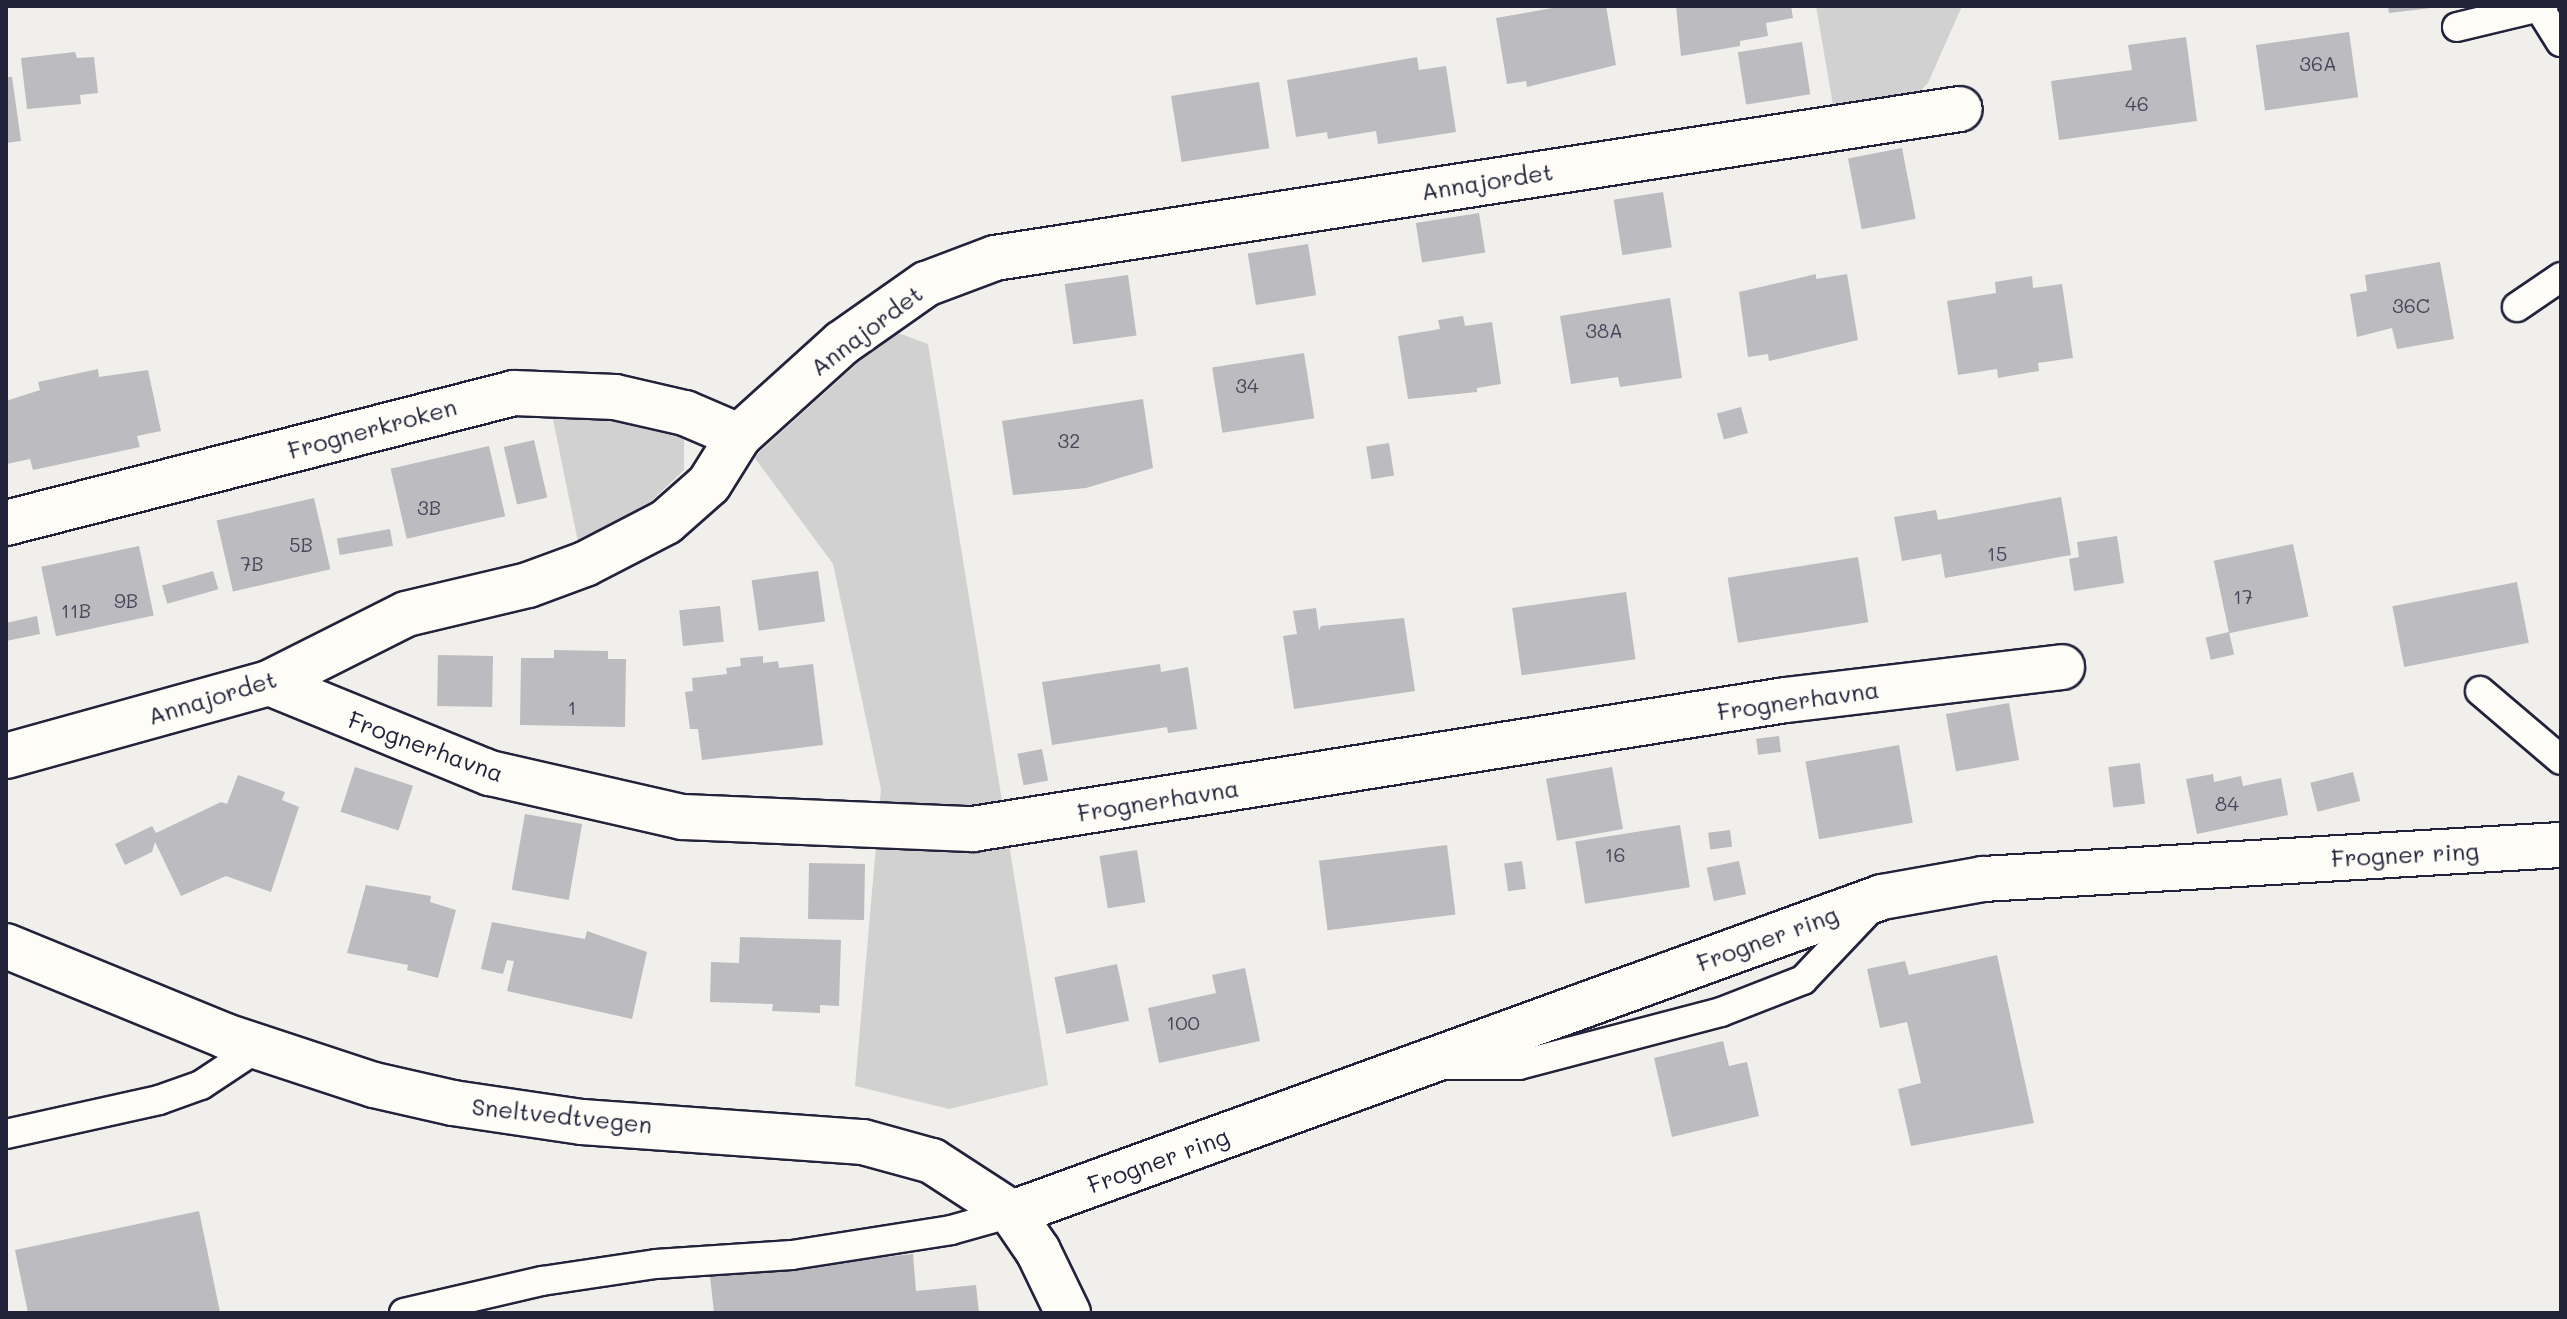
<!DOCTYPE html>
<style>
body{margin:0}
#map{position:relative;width:2567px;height:1319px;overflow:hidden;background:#f0efec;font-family:Mali,sans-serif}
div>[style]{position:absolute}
.green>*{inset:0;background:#d2d1d1}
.building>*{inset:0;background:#bcbcc0;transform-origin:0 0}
.roads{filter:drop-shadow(2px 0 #22223b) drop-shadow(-2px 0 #22223b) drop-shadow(0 2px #22223b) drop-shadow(0 -2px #22223b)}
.service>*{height:28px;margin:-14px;padding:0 14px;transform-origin:14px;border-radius:14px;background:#fdfcf7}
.minor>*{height:44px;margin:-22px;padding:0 22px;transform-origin:22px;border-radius:22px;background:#fdfcf7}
.secondary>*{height:44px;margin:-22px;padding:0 22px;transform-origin:22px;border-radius:22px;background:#fdfcf7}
span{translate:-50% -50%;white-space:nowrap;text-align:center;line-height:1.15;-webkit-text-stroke:7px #fdfcf7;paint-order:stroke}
.number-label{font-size:20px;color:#48485c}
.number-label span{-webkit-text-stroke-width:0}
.street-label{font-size:24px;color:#22223b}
.frame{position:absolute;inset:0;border:8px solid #22223b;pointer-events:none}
</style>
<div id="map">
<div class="green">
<div style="clip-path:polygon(1816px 6px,1962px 6px,1928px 83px,1913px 98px,1835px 117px)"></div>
<div style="clip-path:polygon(893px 331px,928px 344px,1048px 1085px,949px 1109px,855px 1086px,881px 789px,833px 564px,754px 457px)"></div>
<div style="clip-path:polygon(551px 410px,609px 411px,684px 436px,684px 470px,643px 509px,578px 542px)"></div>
</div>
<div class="building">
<div style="clip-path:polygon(1564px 6px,1606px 6px,1616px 65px,1527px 87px,1526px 81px,1507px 84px,1496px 18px)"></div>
<div style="clip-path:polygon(1676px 6px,1791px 6px,1793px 18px,1766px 23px,1768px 36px,1740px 41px,1740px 46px,1681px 56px)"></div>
<div style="clip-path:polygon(2388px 6px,2431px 6px,2431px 8px,2389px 13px)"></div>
<div style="left:2349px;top:32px;width:66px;height:94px;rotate:82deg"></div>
<div style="clip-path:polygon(2186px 37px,2197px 121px,2059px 140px,2051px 81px,2132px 70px,2128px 45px)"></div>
<div style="left:1802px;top:42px;width:53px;height:65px;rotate:81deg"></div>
<div style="clip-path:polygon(75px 52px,77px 58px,94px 57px,98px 93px,80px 95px,81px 104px,27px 109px,21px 58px)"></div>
<div style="clip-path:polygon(1417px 57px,1419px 70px,1446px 66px,1456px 132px,1378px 144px,1376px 131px,1328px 139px,1327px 132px,1296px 137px,1287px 80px)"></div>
<div style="clip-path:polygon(6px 77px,12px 77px,21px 141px,6px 143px)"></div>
<div style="left:1259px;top:82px;width:67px;height:89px;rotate:81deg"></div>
<div style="left:1902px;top:148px;width:72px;height:55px;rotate:79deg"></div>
<div style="left:1663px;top:192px;width:56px;height:50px;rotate:81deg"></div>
<div style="left:1479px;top:213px;width:40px;height:64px;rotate:81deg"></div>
<div style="left:1308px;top:244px;width:52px;height:61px;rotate:81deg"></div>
<div style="clip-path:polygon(2440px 262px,2454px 339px,2397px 349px,2392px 328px,2357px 337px,2350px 294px,2367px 291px,2365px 275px)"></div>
<div style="clip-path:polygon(1816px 274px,1816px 279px,1847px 274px,1858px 340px,1769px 361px,1768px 354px,1748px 357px,1739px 292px)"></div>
<div style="left:1128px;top:275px;width:61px;height:64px;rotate:82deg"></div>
<div style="clip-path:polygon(2032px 276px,2033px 288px,2062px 284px,2073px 358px,2038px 363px,2039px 371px,1998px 378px,1997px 369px,1958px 375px,1947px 301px,1996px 293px,1995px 282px)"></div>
<div style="clip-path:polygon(1670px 298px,1682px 378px,1620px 387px,1618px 377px,1571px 384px,1560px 316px)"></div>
<div style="clip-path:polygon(1463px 316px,1465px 326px,1492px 322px,1501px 384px,1477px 388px,1477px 392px,1408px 399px,1398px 336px,1440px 329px,1438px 320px)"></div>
<div style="left:1304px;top:353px;width:66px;height:93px;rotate:81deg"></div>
<div style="clip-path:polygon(98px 369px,99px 377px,148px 370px,161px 431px,137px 436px,140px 447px,33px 470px,30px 459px,7px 464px,6px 401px,40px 390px,38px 382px)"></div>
<div style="clip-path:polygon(1143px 399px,1153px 468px,1086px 488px,1013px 495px,1002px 421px)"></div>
<div style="left:1741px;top:407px;width:27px;height:25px;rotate:75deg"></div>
<div style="left:534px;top:440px;width:59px;height:31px;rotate:77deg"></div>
<div style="left:1389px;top:443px;width:33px;height:23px;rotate:81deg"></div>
<div style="left:489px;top:446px;width:72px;height:101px;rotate:77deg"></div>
<div style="clip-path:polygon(2061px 497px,2071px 555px,1945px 578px,1941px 554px,1902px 561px,1894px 517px,1936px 510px,1938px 520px)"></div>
<div style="left:314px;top:498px;width:73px;height:100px;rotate:77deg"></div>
<div style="left:390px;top:529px;width:17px;height:54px;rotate:80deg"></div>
<div style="clip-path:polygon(2117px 536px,2124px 583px,2074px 591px,2069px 559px,2079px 557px,2077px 542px)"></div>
<div style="left:2293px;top:544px;width:74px;height:81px;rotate:78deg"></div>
<div style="left:139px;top:546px;width:71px;height:100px;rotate:78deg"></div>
<div style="left:1858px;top:557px;width:66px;height:132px;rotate:81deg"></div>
<div style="left:213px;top:571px;width:19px;height:53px;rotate:74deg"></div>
<div style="left:818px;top:571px;width:51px;height:67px;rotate:82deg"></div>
<div style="left:2517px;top:582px;width:62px;height:127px;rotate:79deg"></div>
<div style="left:1626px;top:592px;width:68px;height:115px;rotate:82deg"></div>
<div style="left:720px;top:606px;width:36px;height:41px;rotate:84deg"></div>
<div style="clip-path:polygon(1316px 608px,1319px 631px,1321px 626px,1404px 618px,1415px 691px,1294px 709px,1283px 636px,1297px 634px,1293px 611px)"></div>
<div style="clip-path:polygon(37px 616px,40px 634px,6px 641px,6px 623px)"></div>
<div style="left:2229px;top:632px;width:23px;height:24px;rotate:77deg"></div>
<div style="clip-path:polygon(554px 650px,608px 651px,608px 659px,626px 659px,625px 727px,520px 725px,521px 658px,554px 658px)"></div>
<div style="left:438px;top:655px;width:55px;height:51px;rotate:1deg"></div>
<div style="clip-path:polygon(763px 656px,763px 663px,778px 661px,779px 668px,813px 664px,823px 745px,702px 760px,698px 729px,690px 729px,685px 692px,693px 691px,692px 678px,727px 674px,726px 668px,741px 666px,740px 658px)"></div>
<div style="clip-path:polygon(1160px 664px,1161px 672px,1188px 667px,1197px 729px,1168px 733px,1167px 727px,1052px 745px,1042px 682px)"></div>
<div style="left:2009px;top:703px;width:58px;height:64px;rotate:80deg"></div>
<div style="left:1779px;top:736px;width:16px;height:23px;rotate:83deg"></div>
<div style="left:1899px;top:745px;width:79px;height:95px;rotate:80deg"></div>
<div style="left:1042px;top:749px;width:32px;height:25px;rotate:79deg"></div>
<div style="left:2140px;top:763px;width:41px;height:32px;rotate:83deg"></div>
<div style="left:355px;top:767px;width:61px;height:47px;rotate:18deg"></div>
<div style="left:1612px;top:767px;width:63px;height:67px;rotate:80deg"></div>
<div style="left:2353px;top:772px;width:30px;height:44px;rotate:76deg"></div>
<div style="clip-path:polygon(2213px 774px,2214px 782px,2241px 776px,2243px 786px,2281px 778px,2288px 815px,2197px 834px,2186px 779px)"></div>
<div style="clip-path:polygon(238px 775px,285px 792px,282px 800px,299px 807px,271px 892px,226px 876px,181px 896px,155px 842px,152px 852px,125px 865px,115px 844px,152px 826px,156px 833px,221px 802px,227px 804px)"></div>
<div style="left:525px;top:814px;width:58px;height:77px;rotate:10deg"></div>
<div style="left:1680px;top:825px;width:63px;height:106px;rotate:81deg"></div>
<div style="left:1730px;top:830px;width:17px;height:22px;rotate:83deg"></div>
<div style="left:1447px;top:845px;width:70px;height:129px;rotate:83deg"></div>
<div style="left:1137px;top:850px;width:53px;height:38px;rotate:81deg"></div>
<div style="left:1522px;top:861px;width:28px;height:18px;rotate:82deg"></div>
<div style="left:1739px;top:861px;width:34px;height:33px;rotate:78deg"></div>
<div style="left:809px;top:863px;width:56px;height:56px;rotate:1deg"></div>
<div style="clip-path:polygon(366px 885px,431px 896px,430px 902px,456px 910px,438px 978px,407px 970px,408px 965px,347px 953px)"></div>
<div style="clip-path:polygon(492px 922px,585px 939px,587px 931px,647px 952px,632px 1019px,507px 991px,514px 961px,507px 960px,503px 974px,481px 969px)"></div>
<div style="clip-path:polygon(740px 937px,841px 940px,839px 1006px,820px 1005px,820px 1013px,772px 1011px,773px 1004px,710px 1002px,711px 962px,739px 963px)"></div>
<div style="clip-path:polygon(1997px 955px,2034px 1123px,1911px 1146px,1898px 1089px,1921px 1083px,1907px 1022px,1880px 1028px,1867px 969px,1905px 961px,1909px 975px)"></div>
<div style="left:1117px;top:964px;width:58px;height:64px;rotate:78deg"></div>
<div style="clip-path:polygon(1245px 968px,1260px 1041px,1159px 1063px,1148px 1008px,1216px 993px,1212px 975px)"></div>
<div style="clip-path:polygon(1723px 1041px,1729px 1066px,1747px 1062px,1759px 1116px,1672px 1137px,1654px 1058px)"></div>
<div style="clip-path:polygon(199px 1211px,220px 1312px,28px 1313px,15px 1250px)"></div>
<div style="clip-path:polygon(913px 1254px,916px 1291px,976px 1285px,979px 1313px,714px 1313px,710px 1276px)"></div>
</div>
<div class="roads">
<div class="service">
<div style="left:2540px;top:9px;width:39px;rotate:58deg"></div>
<div style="left:2457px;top:27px;width:89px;rotate:-13.6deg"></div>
<div style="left:2517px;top:307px;width:53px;rotate:-34.3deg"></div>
<div style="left:2480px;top:691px;width:106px;rotate:40.4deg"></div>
<div style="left:1446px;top:1065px;width:73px"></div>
<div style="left:1519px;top:1065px;width:209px;rotate:-14.7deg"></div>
<div style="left:1721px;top:1012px;width:88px;rotate:-21.3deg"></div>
<div style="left:1803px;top:980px;width:100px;rotate:-46.6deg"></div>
<div style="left:6px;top:1134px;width:157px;rotate:-12.5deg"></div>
<div style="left:159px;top:1100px;width:45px;rotate:-19.7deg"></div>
<div style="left:201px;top:1085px;width:67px;rotate:-33.5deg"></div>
<div style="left:404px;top:1313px;width:142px;rotate:-13.1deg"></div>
<div style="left:542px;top:1281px;width:115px;rotate:-8.5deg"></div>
<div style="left:656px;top:1264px;width:136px;rotate:-3.8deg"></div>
<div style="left:792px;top:1255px;width:161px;rotate:-8.9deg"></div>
<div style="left:951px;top:1230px;width:63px;rotate:-15.6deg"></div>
</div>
<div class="minor">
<div style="left:6px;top:523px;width:524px;rotate:-14.35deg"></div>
<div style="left:514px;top:393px;width:101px;rotate:2.3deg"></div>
<div style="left:615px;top:397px;width:72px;rotate:12.9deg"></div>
<div style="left:685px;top:413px;width:59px;rotate:23.1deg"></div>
<div style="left:269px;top:683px;width:239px;rotate:22.2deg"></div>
<div style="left:490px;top:773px;width:197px;rotate:12.9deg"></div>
<div style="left:682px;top:817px;width:291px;rotate:2.4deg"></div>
<div style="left:973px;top:829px;width:823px;rotate:-9.02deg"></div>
<div style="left:1786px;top:700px;width:278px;rotate:-6.8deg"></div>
<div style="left:6px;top:756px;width:273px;rotate:-15.5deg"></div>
<div style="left:269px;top:683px;width:153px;rotate:-26.7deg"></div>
<div style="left:406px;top:614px;width:125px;rotate:-13.4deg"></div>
<div style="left:528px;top:585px;width:61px;rotate:-20.2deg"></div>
<div style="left:585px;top:564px;width:91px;rotate:-27.4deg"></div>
<div style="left:666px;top:522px;width:57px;rotate:-41.5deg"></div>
<div style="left:709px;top:484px;width:57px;rotate:-58deg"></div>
<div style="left:739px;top:436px;width:139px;rotate:-42.1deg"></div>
<div style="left:842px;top:343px;width:103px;rotate:-35.1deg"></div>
<div style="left:926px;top:284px;width:74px;rotate:-20.6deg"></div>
<div style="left:995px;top:258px;width:976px;rotate:-8.78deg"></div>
<div style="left:1012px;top:1213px;width:926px;rotate:-19.96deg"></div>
<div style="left:1882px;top:897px;width:103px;rotate:-10.1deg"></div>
<div style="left:1983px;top:879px;width:579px;rotate:-3.37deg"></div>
</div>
<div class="secondary">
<div style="left:6px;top:946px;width:237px;rotate:22.3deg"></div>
<div style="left:225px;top:1036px;width:157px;rotate:18.2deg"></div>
<div style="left:374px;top:1085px;width:81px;rotate:12.8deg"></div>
<div style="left:453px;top:1103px;width:130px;rotate:8.4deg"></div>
<div style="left:582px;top:1122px;width:282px;rotate:4.1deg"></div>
<div style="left:863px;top:1142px;width:72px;rotate:15.4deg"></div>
<div style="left:932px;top:1161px;width:95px;rotate:33deg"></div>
<div style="left:1012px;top:1213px;width:46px;rotate:55.6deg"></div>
<div style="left:1038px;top:1251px;width:69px;rotate:64.2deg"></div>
</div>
</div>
<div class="number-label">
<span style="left:2318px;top:63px">36A</span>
<span style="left:2137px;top:103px">46</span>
<span style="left:2411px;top:305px">36C</span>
<span style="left:1604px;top:330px">38A</span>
<span style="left:1247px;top:385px">34</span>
<span style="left:1069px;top:440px">32</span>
<span style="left:429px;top:507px">3B</span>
<span style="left:301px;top:544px">5B</span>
<span style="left:1997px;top:553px">15</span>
<span style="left:252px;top:563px">7B</span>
<span style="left:2243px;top:596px">17</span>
<span style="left:126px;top:600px">9B</span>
<span style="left:76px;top:610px">11B</span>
<span style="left:572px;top:707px">1</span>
<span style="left:2227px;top:803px">84</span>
<span style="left:1615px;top:854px">16</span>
<span style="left:1183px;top:1022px">100</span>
</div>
<div class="street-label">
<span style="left:1487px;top:181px;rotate:-9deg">Annajordet</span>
<span style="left:866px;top:330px;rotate:-37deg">Annajordet</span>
<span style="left:372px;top:428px;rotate:-15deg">Frognerkroken</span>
<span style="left:212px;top:697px;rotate:-17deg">Annajordet</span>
<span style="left:1798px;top:700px;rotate:-8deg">Frognerhavna</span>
<span style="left:426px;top:746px;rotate:20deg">Frognerhavna</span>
<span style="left:1158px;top:800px;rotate:-9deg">Frognerhavna</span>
<span style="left:2405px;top:854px;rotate:-3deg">Frogner ring</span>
<span style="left:1767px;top:938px;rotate:-20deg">Frogner ring</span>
<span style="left:562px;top:1115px;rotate:6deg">Sneltvedtvegen</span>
<span style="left:1158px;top:1160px;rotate:-20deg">Frogner ring</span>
</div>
<div class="frame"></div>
</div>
